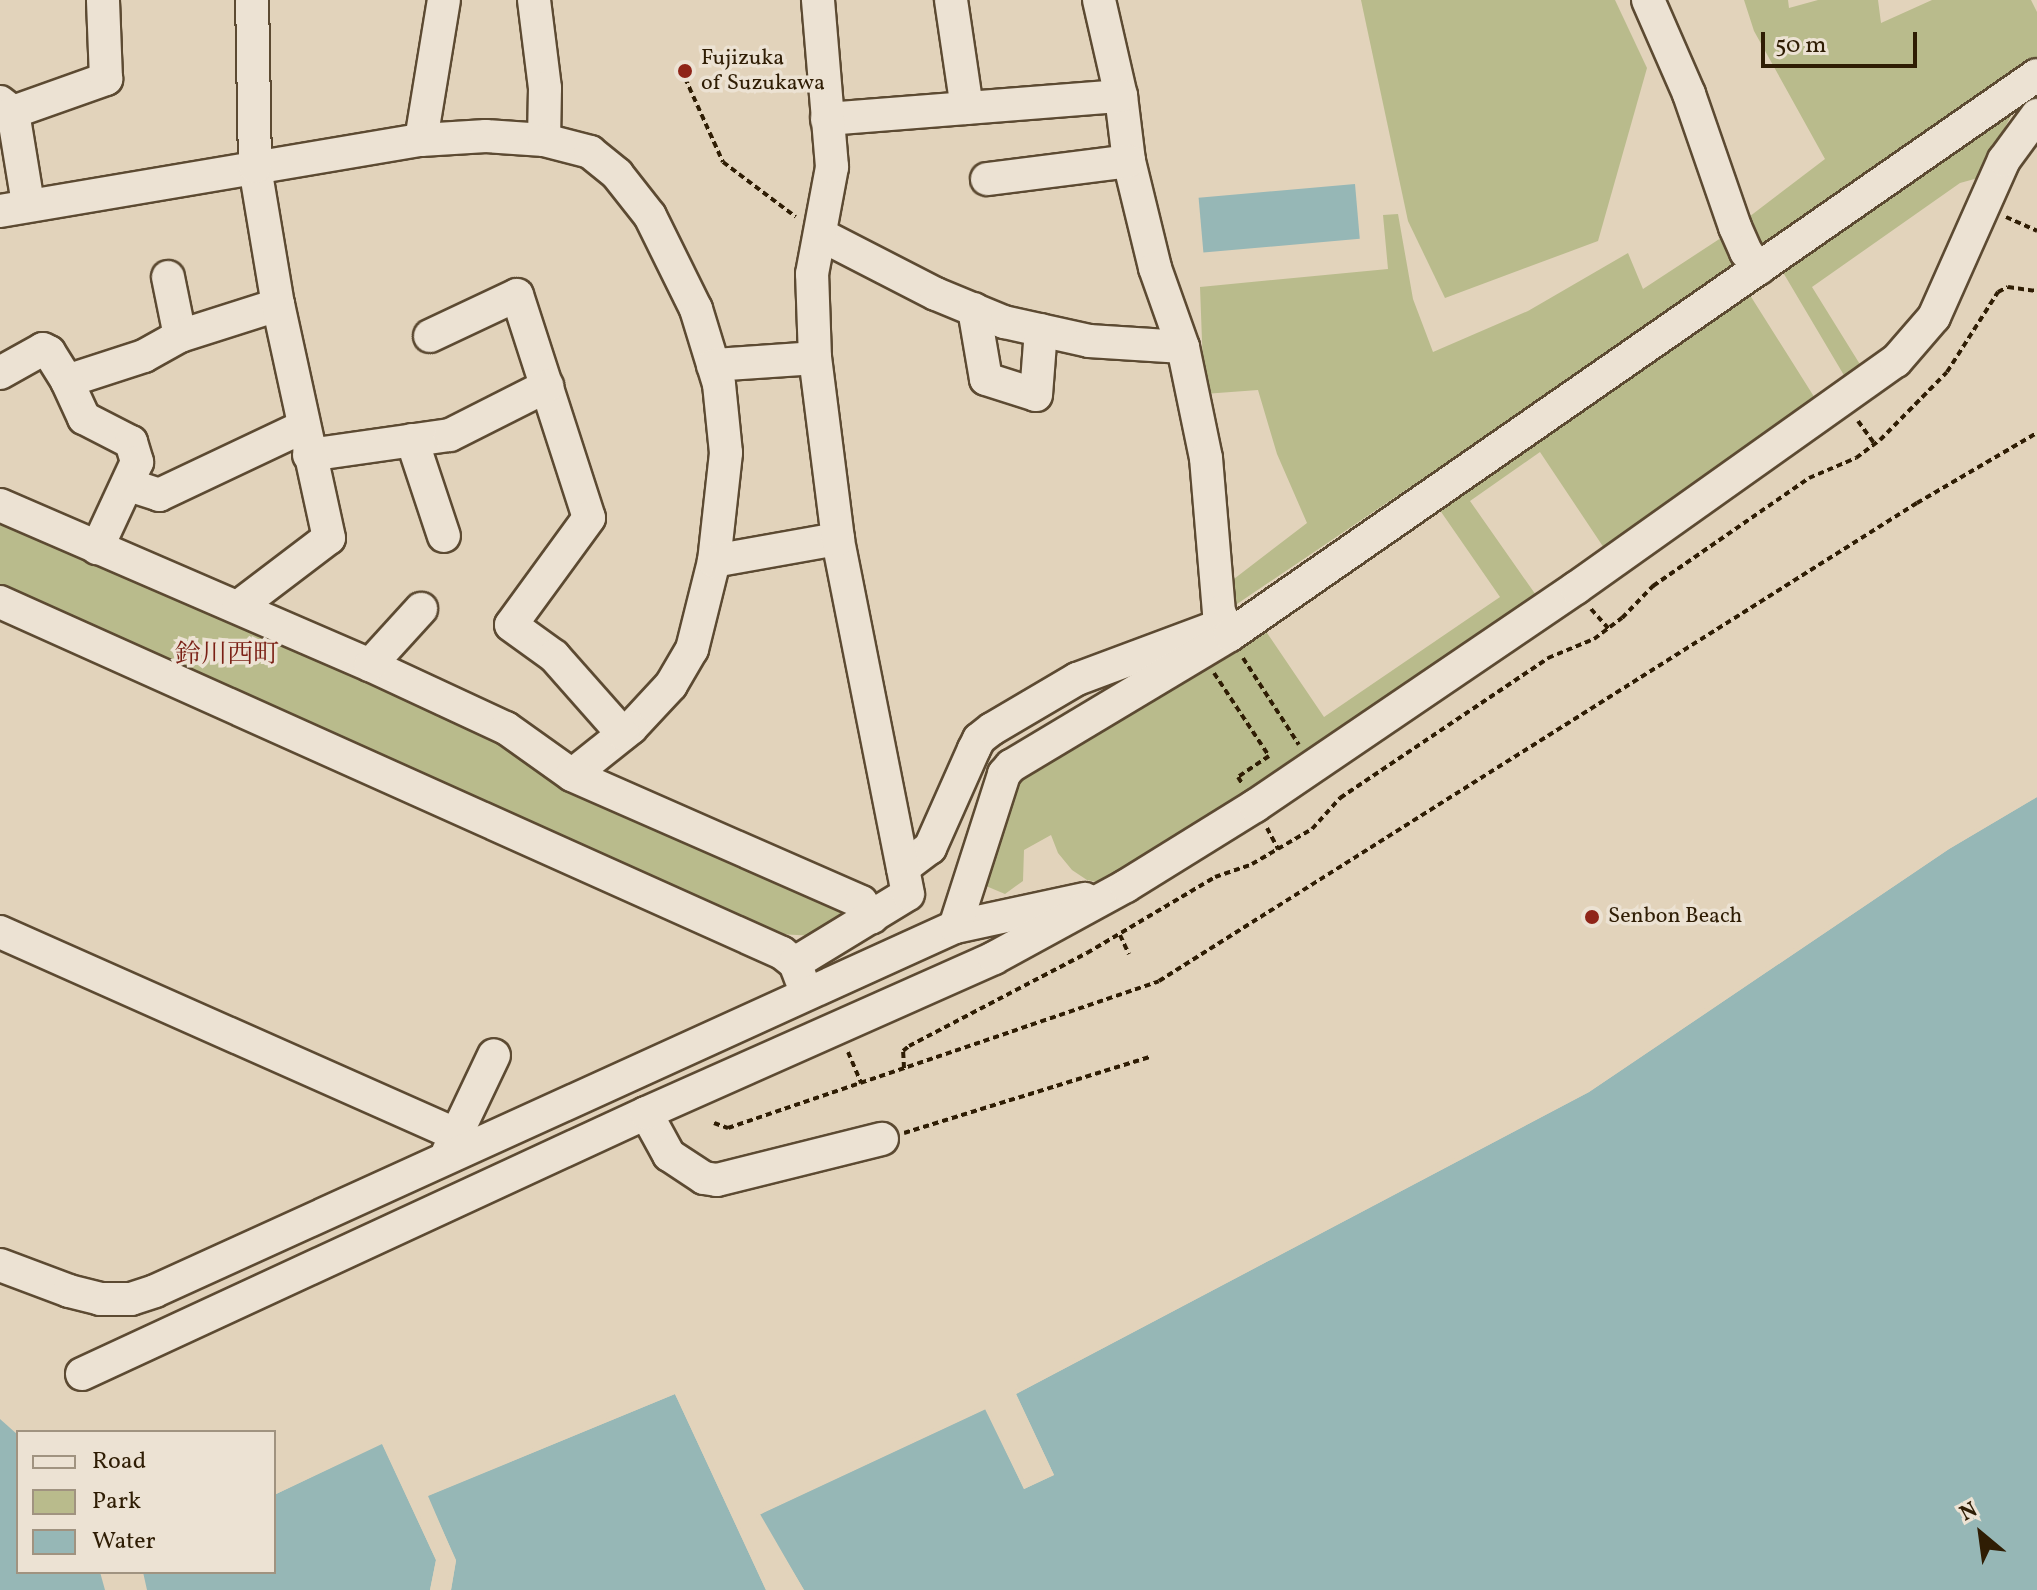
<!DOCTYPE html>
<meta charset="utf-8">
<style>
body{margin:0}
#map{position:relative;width:2037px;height:1590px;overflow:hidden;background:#e2d3bb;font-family:Vollkorn,"Noto Serif JP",serif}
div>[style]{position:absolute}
.green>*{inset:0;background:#b9bb8c}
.water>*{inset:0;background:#96b7b6;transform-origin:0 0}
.pier>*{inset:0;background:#e2d3bb}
.path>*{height:4px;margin-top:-2px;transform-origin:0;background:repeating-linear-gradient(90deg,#2f1d04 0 6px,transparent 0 10px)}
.roads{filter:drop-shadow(2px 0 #5c4a32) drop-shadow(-2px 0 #5c4a32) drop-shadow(0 2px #5c4a32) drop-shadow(0 -2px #5c4a32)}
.minor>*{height:32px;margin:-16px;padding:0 16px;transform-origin:16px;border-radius:16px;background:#ece2d3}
.dots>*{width:22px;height:22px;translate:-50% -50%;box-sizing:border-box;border:4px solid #ece2d3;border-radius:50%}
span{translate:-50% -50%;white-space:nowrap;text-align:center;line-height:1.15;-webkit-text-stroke:7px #ece2d3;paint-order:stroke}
.poi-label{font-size:22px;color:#2f1d04}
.left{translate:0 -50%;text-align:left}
.quarter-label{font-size:26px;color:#7a1f14}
.legend{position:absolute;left:16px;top:1430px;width:260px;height:144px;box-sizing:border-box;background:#ece2d3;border:2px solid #a09380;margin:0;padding:10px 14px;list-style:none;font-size:24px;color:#2f1d04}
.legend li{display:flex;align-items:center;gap:16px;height:40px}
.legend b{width:40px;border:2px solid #a09380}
.north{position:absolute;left:1941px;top:1494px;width:80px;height:80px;-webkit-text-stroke:6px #ece2d3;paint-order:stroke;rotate:331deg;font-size:22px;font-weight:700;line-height:32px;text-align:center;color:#2f1d04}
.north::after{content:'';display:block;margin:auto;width:28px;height:36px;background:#2f1d04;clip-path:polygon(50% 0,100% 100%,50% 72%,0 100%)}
.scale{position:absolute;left:1761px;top:32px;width:156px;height:36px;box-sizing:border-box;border:4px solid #2f1d04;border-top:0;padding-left:10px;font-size:24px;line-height:28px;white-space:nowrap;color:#2f1d04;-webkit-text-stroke:6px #ece2d3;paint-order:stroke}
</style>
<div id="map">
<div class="green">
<div style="clip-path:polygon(1361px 0,1615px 0,1647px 68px,1598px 241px,1445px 298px,1408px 221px)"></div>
<div style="clip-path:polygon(1744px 0,1788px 0,1789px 8px,1818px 0,1878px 0,1881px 23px,1932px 0,2031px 0,2037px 12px,2037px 64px,1764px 250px,1741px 223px,1825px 159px,1754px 31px)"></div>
<div style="clip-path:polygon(2009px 109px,2012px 114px,1978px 178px,1960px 183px,1812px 287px,1861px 366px,1845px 377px,1781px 269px)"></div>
<div style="clip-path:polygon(1398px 214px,1413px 299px,1433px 352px,1528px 311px,1628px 253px,1643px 289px,1727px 234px,1738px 255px,1736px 267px,1234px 606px,1230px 582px,1307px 523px,1277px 454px,1258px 390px,1204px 394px,1200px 287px,1388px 269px,1383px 215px)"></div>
<div style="clip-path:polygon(1748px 292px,1818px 403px,1606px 551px,1540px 452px,1470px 501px,1538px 598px,1453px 659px,1106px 884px,1087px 880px,1072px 870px,1058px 853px,1051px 835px,1024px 850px,1023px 881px,1005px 894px,986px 886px,1019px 780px,1263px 627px,1324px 717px,1500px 597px,1437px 506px)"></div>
<div style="clip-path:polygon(0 520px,496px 738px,536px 771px,575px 795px,840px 906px,841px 922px,817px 936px,777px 934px,0 586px)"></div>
</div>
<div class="water">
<div style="left:1355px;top:184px;width:55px;height:157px;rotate:85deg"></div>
<div style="clip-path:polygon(2037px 797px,2037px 1590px,804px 1590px,759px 1515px,986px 1409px,1024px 1489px,1054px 1475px,1016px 1394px,1589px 1092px,1949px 849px)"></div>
<div style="clip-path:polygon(675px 1394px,766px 1590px,451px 1590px,456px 1560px,427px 1496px)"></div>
<div style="clip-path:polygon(0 1419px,18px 1435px,18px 1572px,100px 1572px,105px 1590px,0 1590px)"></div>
<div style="clip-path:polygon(382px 1443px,436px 1560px,430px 1590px,147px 1590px,143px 1572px,274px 1572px,274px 1495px)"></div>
</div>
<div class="pier">
<div style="clip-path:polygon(2037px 793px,2037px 797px,1949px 849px,1589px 1092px,1016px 1394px,1054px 1475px,1024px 1489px,985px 1409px,760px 1514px,804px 1590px,800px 1590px,756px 1516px,757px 1511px,985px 1405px,1026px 1484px,1049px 1473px,1012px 1396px,1013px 1391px,1587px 1088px,1946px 846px)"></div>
<div style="clip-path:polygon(675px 1390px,770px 1590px,766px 1590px,675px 1394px,428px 1496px,456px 1561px,451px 1590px,447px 1590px,451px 1561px,425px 1493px)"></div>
<div style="clip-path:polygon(380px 1440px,385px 1442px,440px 1559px,434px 1590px,430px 1590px,436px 1560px,382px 1444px,274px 1495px,274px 1490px)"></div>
</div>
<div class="path">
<div style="left:685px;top:78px;width:92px;rotate:65.7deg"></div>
<div style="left:723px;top:162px;width:91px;rotate:37deg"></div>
<div style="left:2006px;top:217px;width:34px;rotate:24deg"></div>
<div style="left:1858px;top:421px;width:29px;rotate:54deg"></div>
<div style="left:1591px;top:609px;width:27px;rotate:48deg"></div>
<div style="left:1243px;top:658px;width:103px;rotate:57.2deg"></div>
<div style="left:1214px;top:673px;width:100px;rotate:56.5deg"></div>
<div style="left:1269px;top:756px;width:37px;rotate:146deg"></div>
<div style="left:1238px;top:777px;width:9px;rotate:58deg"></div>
<div style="left:1267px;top:828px;width:24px;rotate:62deg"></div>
<div style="left:1120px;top:935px;width:21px;rotate:65deg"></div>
<div style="left:848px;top:1052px;width:34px;rotate:67deg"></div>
<div style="left:904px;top:1068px;width:17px;rotate:-93deg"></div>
<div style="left:903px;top:1051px;width:8px;rotate:-40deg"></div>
<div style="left:909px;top:1046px;width:201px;rotate:-27.6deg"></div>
<div style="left:1087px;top:953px;width:149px;rotate:-30.7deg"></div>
<div style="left:1215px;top:877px;width:39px;rotate:-19deg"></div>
<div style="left:1252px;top:864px;width:69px;rotate:-30.3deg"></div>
<div style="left:1312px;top:829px;width:42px;rotate:-47.9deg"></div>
<div style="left:1340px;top:798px;width:251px;rotate:-33.9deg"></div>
<div style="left:1548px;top:658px;width:50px;rotate:-22.4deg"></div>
<div style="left:1594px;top:639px;width:35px;rotate:-37deg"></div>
<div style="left:1622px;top:618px;width:45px;rotate:-45.9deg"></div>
<div style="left:1653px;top:586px;width:190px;rotate:-34.7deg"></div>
<div style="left:1809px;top:478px;width:51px;rotate:-23.1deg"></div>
<div style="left:1856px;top:458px;width:30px;rotate:-37deg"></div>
<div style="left:1880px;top:440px;width:95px;rotate:-45.4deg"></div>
<div style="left:1947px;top:372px;width:95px;rotate:-57.5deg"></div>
<div style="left:1998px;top:292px;width:11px;rotate:-27deg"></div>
<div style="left:2008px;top:287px;width:29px;rotate:8deg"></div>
<div style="left:714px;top:1123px;width:15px;rotate:20deg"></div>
<div style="left:728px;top:1128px;width:455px;rotate:-18.8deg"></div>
<div style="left:1159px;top:981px;width:896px;rotate:-32.24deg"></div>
<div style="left:1917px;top:503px;width:139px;rotate:-30.3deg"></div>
<div style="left:904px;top:1133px;width:257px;rotate:-17.2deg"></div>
</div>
<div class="roads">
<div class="minor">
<div style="left:534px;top:0;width:89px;rotate:82.9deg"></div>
<div style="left:545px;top:88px;width:52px;rotate:91.1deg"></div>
<div style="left:951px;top:0;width:109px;rotate:81.6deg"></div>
<div style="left:1099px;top:0;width:98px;rotate:77.1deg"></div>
<div style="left:1121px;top:96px;width:65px;rotate:83deg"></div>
<div style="left:1129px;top:161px;width:110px;rotate:76.3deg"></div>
<div style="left:1155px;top:268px;width:84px;rotate:70.5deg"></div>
<div style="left:1183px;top:347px;width:113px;rotate:78.3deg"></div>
<div style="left:1206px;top:458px;width:155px;rotate:85.2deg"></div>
<div style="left:1219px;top:612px;width:25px;rotate:64deg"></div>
<div style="left:1648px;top:0;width:103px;rotate:66.4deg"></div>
<div style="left:1689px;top:94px;width:141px;rotate:70.9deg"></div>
<div style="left:1735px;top:227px;width:27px;rotate:66deg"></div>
<div style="left:1746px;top:252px;width:21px;rotate:51deg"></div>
<div style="left:0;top:102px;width:16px;rotate:38deg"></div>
<div style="left:13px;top:112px;width:99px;rotate:-19.5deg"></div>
<div style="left:106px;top:79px;width:79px;rotate:-92.2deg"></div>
<div style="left:13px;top:112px;width:93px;rotate:80.7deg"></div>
<div style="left:827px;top:119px;width:295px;rotate:-4.5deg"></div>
<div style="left:421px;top:140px;width:142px;rotate:-80.7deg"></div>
<div style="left:987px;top:179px;width:143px;rotate:-7.2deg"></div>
<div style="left:0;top:211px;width:427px;rotate:-9.6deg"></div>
<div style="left:421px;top:140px;width:65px;rotate:-3.5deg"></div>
<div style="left:486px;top:136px;width:58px;rotate:3.9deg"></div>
<div style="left:544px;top:140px;width:48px;rotate:14.6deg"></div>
<div style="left:590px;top:152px;width:35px;rotate:39deg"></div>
<div style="left:617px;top:174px;width:53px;rotate:51.8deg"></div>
<div style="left:650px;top:216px;width:104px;rotate:63.7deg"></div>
<div style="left:696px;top:309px;width:78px;rotate:73deg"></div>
<div style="left:719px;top:384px;width:69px;rotate:84.2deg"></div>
<div style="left:726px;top:453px;width:109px;rotate:96.3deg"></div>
<div style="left:714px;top:561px;width:91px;rotate:104deg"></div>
<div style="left:692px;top:649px;width:42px;rotate:120.3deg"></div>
<div style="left:671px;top:685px;width:59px;rotate:132.9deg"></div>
<div style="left:631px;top:728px;width:75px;rotate:141.5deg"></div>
<div style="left:821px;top:235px;width:129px;rotate:27.2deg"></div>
<div style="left:936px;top:294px;width:74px;rotate:22.4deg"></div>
<div style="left:1004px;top:322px;width:87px;rotate:12.6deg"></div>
<div style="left:1089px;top:341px;width:94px;rotate:3.7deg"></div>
<div style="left:168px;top:277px;width:60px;rotate:78.5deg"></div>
<div style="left:974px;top:309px;width:71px;rotate:80.3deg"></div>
<div style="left:986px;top:379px;width:52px;rotate:17.7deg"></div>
<div style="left:1036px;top:395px;width:65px;rotate:-85.6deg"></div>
<div style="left:430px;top:336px;width:96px;rotate:-25.2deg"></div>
<div style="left:517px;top:295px;width:234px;rotate:72.1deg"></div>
<div style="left:589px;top:518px;width:132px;rotate:126.1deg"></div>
<div style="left:511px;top:625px;width:53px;rotate:35.8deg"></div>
<div style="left:554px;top:656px;width:104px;rotate:48.5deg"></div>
<div style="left:713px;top:365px;width:102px;rotate:-3.9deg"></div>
<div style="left:0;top:373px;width:49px;rotate:-29.2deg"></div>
<div style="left:43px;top:349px;width:7px;rotate:27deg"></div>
<div style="left:49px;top:352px;width:34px;rotate:58deg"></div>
<div style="left:67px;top:381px;width:81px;rotate:-18deg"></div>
<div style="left:144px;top:356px;width:41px;rotate:-29.1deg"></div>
<div style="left:180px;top:336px;width:103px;rotate:-17.6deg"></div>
<div style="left:67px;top:381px;width:41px;rotate:65.3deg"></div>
<div style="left:84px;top:418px;width:53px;rotate:27.1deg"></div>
<div style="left:131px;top:442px;width:21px;rotate:73deg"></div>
<div style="left:137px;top:462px;width:95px;rotate:114.9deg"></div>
<div style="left:412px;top:440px;width:101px;rotate:71.6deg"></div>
<div style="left:309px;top:455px;width:142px;rotate:-8.1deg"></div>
<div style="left:450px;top:435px;width:109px;rotate:-26.8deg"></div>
<div style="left:129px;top:485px;width:32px;rotate:18deg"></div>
<div style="left:159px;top:495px;width:159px;rotate:-25.3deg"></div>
<div style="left:0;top:505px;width:403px;rotate:23.4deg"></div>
<div style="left:370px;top:665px;width:150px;rotate:24.9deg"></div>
<div style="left:506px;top:728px;width:81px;rotate:35.5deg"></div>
<div style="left:572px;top:775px;width:316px;rotate:23.7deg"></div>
<div style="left:861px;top:902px;width:19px;rotate:54deg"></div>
<div style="left:714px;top:561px;width:126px;rotate:-10.1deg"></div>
<div style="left:0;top:602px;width:857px;rotate:24.17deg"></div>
<div style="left:782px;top:953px;width:16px;rotate:38deg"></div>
<div style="left:795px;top:963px;width:19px;rotate:69deg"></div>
<div style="left:238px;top:607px;width:114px;rotate:-37.2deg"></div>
<div style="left:329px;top:538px;width:239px;rotate:-102.3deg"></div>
<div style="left:278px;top:305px;width:140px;rotate:-99.5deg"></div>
<div style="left:255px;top:167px;width:167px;rotate:-91deg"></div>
<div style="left:370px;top:665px;width:76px;rotate:-47.7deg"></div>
<div style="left:903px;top:868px;width:34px;rotate:-37deg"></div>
<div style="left:930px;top:848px;width:108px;rotate:-66deg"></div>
<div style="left:974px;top:749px;width:11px;rotate:-63deg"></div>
<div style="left:979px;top:739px;width:16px;rotate:-38deg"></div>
<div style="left:992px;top:729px;width:99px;rotate:-30.5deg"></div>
<div style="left:1077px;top:679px;width:143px;rotate:-20.5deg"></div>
<div style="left:955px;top:927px;width:133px;rotate:-12.2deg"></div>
<div style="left:0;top:932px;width:500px;rotate:23.95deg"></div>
<div style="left:795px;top:963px;width:132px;rotate:-31.4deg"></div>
<div style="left:908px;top:894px;width:362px;rotate:-101.2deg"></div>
<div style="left:838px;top:539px;width:182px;rotate:-97.2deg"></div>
<div style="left:815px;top:358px;width:84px;rotate:-92deg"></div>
<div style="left:812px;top:274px;width:109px;rotate:-79.4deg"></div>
<div style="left:832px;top:167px;width:168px;rotate:-94.8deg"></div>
<div style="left:646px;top:1113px;width:48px;rotate:61.3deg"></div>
<div style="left:669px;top:1155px;width:42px;rotate:33.3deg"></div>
<div style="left:704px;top:1178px;width:13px;rotate:9deg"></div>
<div style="left:717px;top:1180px;width:170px;rotate:-14deg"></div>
<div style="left:448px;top:1152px;width:107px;rotate:-64.6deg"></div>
<div style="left:0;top:1265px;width:74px;rotate:20.6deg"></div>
<div style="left:69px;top:1291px;width:32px;rotate:14deg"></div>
<div style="left:100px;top:1299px;width:31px"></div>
<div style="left:131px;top:1299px;width:25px;rotate:-18deg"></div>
<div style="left:155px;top:1291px;width:879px;rotate:-24.47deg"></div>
<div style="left:955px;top:927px;width:161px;rotate:-72.2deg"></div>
<div style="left:1004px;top:774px;width:11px;rotate:-49deg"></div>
<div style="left:1011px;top:766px;width:255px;rotate:-30.9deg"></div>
<div style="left:1230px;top:635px;width:982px;rotate:-34.76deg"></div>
<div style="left:82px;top:1374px;width:621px;rotate:-24.83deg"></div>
<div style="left:646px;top:1113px;width:381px;rotate:-24deg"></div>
<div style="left:994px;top:958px;width:150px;rotate:-28.6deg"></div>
<div style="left:1126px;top:886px;width:152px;rotate:-31.8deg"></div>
<div style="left:1255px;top:806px;width:388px;rotate:-34.2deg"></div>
<div style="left:1576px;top:588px;width:392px;rotate:-35.4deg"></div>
<div style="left:1896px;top:361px;width:58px;rotate:-49.2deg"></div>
<div style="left:1934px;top:317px;width:172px;rotate:-66deg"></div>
<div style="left:2004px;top:160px;width:56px;rotate:-53.7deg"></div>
</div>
</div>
<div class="dots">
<div style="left:685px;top:71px;background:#8f2418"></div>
<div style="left:1592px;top:917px;background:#8f2418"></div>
</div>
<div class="poi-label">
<span class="left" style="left:701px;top:71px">Fujizuka<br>of Suzukawa</span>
<span class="left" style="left:1608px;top:917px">Senbon Beach</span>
</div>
<div class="quarter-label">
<span style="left:227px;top:656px">鈴川西町</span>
</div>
<ul class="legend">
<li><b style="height:10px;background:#ece2d3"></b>Road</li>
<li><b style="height:22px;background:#b9bb8c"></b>Park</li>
<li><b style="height:22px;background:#96b7b6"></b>Water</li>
</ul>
<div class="north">N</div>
<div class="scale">50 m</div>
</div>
